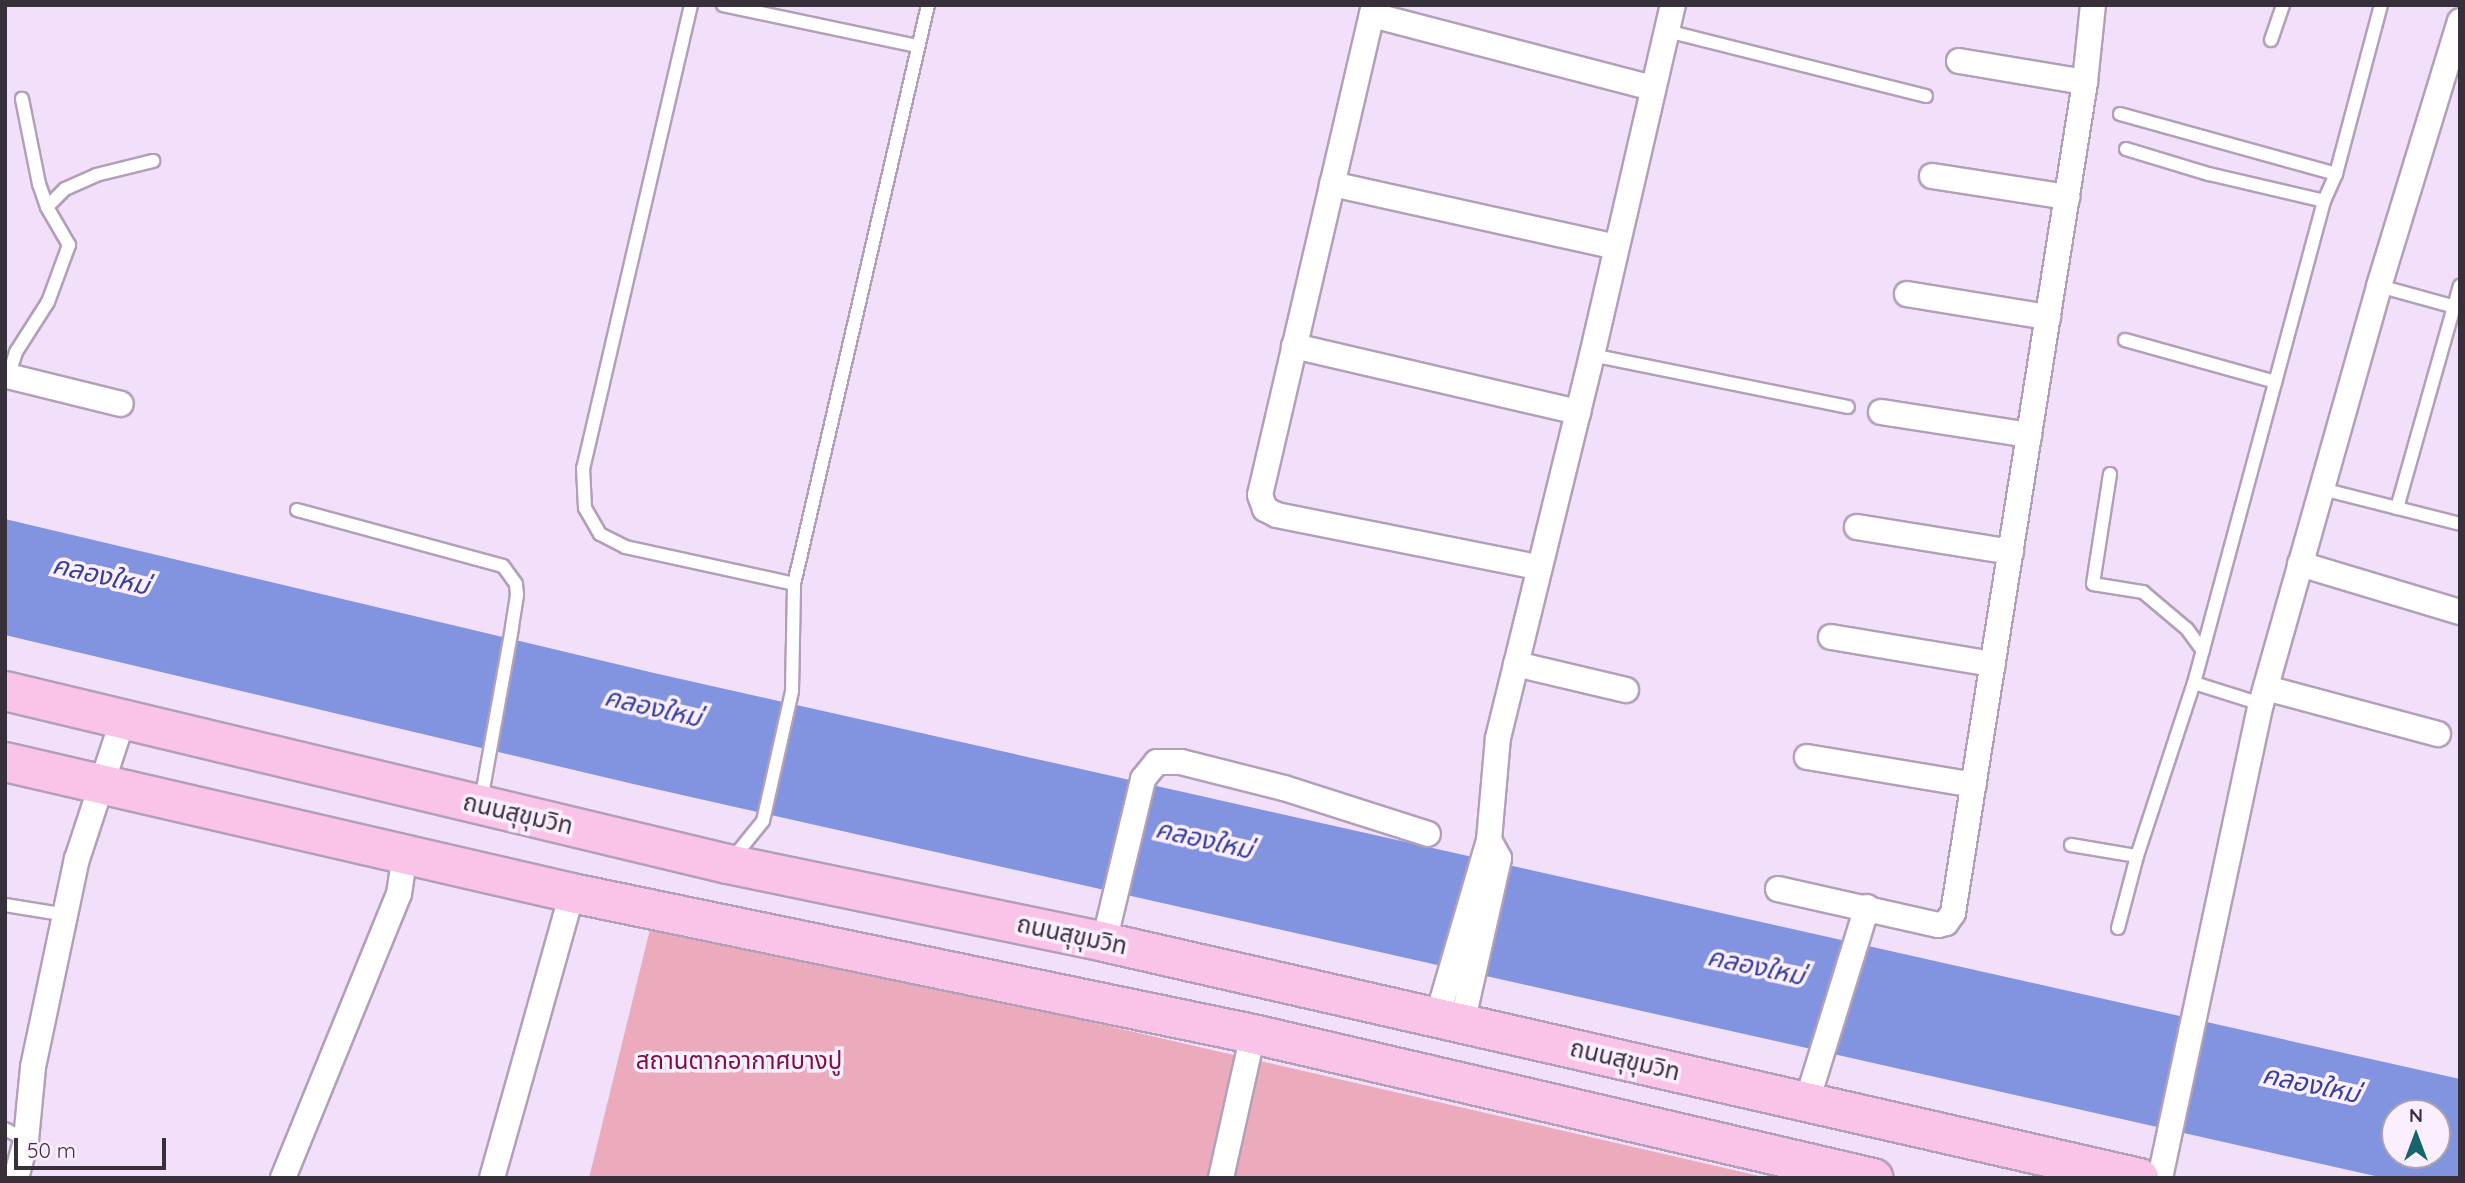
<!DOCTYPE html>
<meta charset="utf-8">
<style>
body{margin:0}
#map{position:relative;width:2465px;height:1183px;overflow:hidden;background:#f2dff9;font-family:Quicksand,"Noto Sans Thai",sans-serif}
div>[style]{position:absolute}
.green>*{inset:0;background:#ecabbc}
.water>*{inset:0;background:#8294e0}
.roads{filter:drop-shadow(2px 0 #b29fb8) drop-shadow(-2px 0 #b29fb8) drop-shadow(0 2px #b29fb8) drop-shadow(0 -2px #b29fb8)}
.service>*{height:12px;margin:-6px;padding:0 6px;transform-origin:6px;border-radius:6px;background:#fff}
.minor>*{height:24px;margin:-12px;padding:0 12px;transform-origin:12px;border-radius:12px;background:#fff}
.trunk>*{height:38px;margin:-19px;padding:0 19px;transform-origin:19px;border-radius:19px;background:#fac3e8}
span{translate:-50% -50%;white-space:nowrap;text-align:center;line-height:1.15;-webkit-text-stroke:7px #fbefff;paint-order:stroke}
.street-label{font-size:24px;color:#37303a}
.park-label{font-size:24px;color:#7b0e3f}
.water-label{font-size:26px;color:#344099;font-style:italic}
.frame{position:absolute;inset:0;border:7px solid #37303a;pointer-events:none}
.north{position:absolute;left:2381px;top:1099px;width:70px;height:70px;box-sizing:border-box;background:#fbefff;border:2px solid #ada3b0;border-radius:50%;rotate:0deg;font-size:19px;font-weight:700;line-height:28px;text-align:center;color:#37303a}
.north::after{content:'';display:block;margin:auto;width:24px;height:32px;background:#16646d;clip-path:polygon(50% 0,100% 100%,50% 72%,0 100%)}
.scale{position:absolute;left:14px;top:1138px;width:152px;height:32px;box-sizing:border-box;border:4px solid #37303a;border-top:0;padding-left:9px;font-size:21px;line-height:24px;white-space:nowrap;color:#37303a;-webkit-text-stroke:5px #fbefff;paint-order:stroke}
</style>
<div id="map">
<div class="green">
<div style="clip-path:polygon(652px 921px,1768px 1178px,589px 1178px)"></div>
</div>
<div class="water">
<div style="clip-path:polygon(evenodd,5px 519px,654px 673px,2460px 1079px,2460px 1178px,2384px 1178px,629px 783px,5px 635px,5px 519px,2395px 1113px,2437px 1113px,2437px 1155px,2395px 1155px,2395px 1113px)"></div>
</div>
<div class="roads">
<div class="service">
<div style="left:691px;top:5px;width:475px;rotate:103.1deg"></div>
<div style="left:583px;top:468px;width:40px;rotate:87.1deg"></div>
<div style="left:585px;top:508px;width:30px;rotate:60deg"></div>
<div style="left:600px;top:534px;width:28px;rotate:27deg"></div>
<div style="left:625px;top:547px;width:173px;rotate:12.3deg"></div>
<div style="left:723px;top:5px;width:199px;rotate:11.9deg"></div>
<div style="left:1667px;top:31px;width:267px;rotate:14.1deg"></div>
<div style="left:2271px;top:40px;width:37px;rotate:-71deg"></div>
<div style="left:2120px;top:114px;width:224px;rotate:15.5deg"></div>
<div style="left:2126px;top:149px;width:87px;rotate:16.8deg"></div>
<div style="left:2209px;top:174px;width:118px;rotate:13.2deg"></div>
<div style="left:47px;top:207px;width:25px;rotate:-45deg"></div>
<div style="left:65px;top:189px;width:34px;rotate:-24deg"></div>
<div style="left:96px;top:175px;width:59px;rotate:-13.8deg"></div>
<div style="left:2379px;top:286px;width:83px;rotate:15.4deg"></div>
<div style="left:2125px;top:340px;width:156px;rotate:15.6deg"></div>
<div style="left:1592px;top:355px;width:261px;rotate:11.5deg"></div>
<div style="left:7px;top:380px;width:29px;rotate:-72deg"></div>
<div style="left:16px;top:352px;width:59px;rotate:-57.4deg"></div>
<div style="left:48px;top:302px;width:61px;rotate:-69.8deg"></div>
<div style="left:69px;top:245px;width:44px;rotate:-120.1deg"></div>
<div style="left:47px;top:207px;width:24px;rotate:-109deg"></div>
<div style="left:39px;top:184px;width:87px;rotate:-101.3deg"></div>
<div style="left:2110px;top:474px;width:111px;rotate:98.8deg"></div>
<div style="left:2093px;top:584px;width:51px;rotate:9.1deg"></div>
<div style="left:2143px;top:592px;width:57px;rotate:40.1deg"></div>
<div style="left:2187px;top:629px;width:27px;rotate:54deg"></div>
<div style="left:2322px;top:489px;width:142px;rotate:14.2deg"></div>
<div style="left:2397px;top:508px;width:231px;rotate:-74.2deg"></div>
<div style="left:297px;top:510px;width:213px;rotate:15.2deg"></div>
<div style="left:503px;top:566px;width:22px;rotate:54deg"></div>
<div style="left:516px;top:584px;width:11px;rotate:85deg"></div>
<div style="left:517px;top:595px;width:33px;rotate:99deg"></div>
<div style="left:512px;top:628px;width:176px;rotate:100.2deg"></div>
<div style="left:2261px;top:704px;width:70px;rotate:-162.6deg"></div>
<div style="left:2194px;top:683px;width:499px;rotate:-74.9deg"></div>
<div style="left:2324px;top:201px;width:30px;rotate:-66deg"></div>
<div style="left:2336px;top:174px;width:175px;rotate:-75.1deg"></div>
<div style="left:2071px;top:845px;width:67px;rotate:9.5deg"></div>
<div style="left:2137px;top:856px;width:182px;rotate:-71.8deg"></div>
<div style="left:733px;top:858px;width:48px;rotate:-51deg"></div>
<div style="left:763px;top:821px;width:133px;rotate:-77.4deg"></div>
<div style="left:792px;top:691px;width:107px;rotate:-88.9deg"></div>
<div style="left:794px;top:584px;width:594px;rotate:-76.97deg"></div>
<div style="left:5px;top:905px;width:63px;rotate:9.2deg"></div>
<div style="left:2118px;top:928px;width:74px;rotate:-75.2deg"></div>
<div style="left:5px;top:1129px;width:24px;rotate:28deg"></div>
</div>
<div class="minor">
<div style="left:1374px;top:5px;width:503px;rotate:103.1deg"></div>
<div style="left:1260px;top:495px;width:15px;rotate:70deg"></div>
<div style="left:1265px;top:509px;width:13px;rotate:27deg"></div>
<div style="left:1277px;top:515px;width:266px;rotate:11.3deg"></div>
<div style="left:1372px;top:15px;width:290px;rotate:14.6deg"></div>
<div style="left:1959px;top:61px;width:128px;rotate:9.5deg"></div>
<div style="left:1932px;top:176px;width:137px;rotate:8.8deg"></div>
<div style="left:1332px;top:184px;width:291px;rotate:12.5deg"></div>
<div style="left:1907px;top:294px;width:143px;rotate:9.3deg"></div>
<div style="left:1294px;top:346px;width:292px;rotate:13.1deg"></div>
<div style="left:8px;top:376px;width:116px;rotate:13.9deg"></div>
<div style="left:1881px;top:412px;width:150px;rotate:8.8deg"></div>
<div style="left:1857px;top:527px;width:156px;rotate:9.2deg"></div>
<div style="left:2300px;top:564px;width:167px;rotate:16.7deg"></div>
<div style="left:1831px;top:637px;width:164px;rotate:9.5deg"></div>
<div style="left:1516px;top:664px;width:113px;rotate:13.3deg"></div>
<div style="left:2266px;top:688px;width:178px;rotate:15deg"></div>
<div style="left:1807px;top:757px;width:169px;rotate:9.5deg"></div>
<div style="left:1778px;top:889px;width:164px;rotate:12.7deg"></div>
<div style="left:1938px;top:925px;width:8px;rotate:-14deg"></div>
<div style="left:1946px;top:923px;width:12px;rotate:-55deg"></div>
<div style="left:1953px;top:913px;width:841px;rotate:-80.97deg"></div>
<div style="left:2085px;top:82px;width:77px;rotate:-84.1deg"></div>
<div style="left:1104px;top:942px;width:168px;rotate:-76.5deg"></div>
<div style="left:1143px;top:779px;width:22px;rotate:-51deg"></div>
<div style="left:1157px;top:762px;width:24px"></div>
<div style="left:1181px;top:762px;width:106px;rotate:14.2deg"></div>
<div style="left:1284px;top:788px;width:151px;rotate:17.7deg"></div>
<div style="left:1437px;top:1018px;width:185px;rotate:-73.7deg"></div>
<div style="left:1489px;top:840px;width:102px;rotate:-85deg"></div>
<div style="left:1498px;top:738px;width:394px;rotate:-76.2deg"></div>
<div style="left:1592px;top:355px;width:359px;rotate:-77deg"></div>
<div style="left:1462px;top:1024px;width:170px;rotate:-77.4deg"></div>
<div style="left:1499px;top:858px;width:18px;rotate:-119deg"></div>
<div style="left:1807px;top:1101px;width:203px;rotate:-72.8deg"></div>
<div style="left:16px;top:1178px;width:39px;rotate:-75deg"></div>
<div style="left:26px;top:1140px;width:73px;rotate:-84.5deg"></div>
<div style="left:33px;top:1067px;width:213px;rotate:-78.1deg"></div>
<div style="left:77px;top:859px;width:147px;rotate:-71.8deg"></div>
<div style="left:283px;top:1178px;width:307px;rotate:-67.8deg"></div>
<div style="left:399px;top:894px;width:40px;rotate:-81.5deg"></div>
<div style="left:492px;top:1178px;width:296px;rotate:-74.3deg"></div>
<div style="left:1221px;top:1178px;width:148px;rotate:-77.5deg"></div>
<div style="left:2160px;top:1178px;width:485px;rotate:-78deg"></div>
<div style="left:2261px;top:704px;width:434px;rotate:-74.2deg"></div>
<div style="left:2379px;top:286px;width:277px;rotate:-73deg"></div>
</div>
<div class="trunk">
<div style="left:5px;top:691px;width:743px;rotate:13.46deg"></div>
<div style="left:728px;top:864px;width:384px;rotate:11.7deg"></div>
<div style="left:1104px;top:942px;width:1062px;rotate:12.84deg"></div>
<div style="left:5px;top:762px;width:582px;rotate:13.01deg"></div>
<div style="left:572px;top:893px;width:695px;rotate:11.7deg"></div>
<div style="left:1253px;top:1034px;width:637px;rotate:13.08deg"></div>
</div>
</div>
<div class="street-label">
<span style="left:518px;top:814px;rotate:13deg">ถนนสุขุมวิท</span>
<span style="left:1072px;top:935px;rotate:12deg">ถนนสุขุมวิท</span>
<span style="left:1625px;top:1060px;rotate:13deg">ถนนสุขุมวิท</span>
</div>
<div class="park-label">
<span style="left:739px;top:1061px">สถานตากอากาศบางปู</span>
</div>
<div class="water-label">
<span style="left:101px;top:575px;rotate:13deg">คลองใหม่</span>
<span style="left:653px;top:707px;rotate:13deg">คลองใหม่</span>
<span style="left:1204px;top:839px;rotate:13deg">คลองใหม่</span>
<span style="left:1756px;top:966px;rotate:12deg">คลองใหม่</span>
<span style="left:2311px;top:1084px;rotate:12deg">คลองใหม่</span>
</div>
<div class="frame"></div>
<div class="north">N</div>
<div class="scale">50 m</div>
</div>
